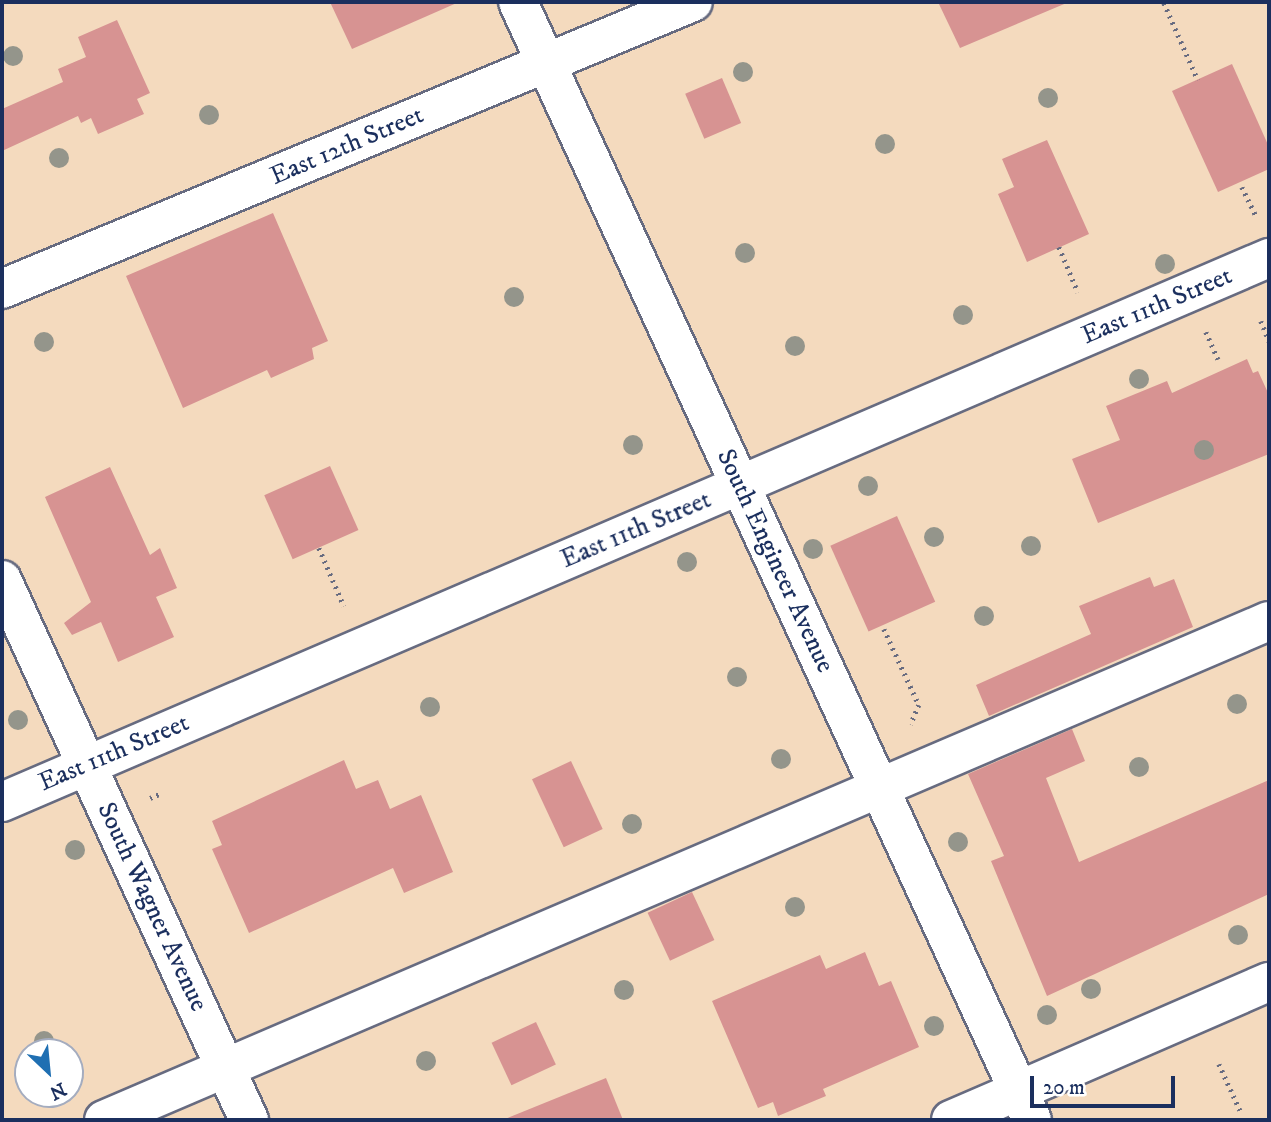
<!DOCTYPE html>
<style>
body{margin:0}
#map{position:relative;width:1271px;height:1122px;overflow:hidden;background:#f4dabe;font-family:"IM FELL DW Pica",serif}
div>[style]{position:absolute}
.building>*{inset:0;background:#d79392;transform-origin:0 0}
.path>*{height:4.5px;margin-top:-2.25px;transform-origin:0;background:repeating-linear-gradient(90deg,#676b80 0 2px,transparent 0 7px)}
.roads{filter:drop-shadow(2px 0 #676b80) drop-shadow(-2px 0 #676b80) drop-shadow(0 2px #676b80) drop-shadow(0 -2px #676b80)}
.minor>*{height:38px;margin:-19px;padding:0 19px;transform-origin:19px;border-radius:19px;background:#fff}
.trees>*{width:20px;height:20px;margin:-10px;border-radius:50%;background:#94958b}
span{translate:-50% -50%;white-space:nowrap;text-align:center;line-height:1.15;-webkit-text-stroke:6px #fff;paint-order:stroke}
.street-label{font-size:26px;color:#1b2f5e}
.frame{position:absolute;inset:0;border:4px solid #1b2f5e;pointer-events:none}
.north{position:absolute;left:14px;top:1038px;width:70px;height:70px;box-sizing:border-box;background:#fff;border:2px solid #a4acbf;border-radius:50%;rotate:154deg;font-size:19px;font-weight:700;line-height:28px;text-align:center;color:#1b2f5e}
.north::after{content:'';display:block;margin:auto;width:24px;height:32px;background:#1f6fb2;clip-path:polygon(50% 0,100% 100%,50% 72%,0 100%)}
.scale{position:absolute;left:1030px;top:1076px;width:145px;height:32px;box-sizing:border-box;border:4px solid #1b2f5e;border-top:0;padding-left:9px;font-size:21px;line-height:24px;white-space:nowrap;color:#1b2f5e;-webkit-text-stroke:5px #fff;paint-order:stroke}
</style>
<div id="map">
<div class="building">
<div style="clip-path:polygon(330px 2px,459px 2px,352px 49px)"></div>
<div style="clip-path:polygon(938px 2px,1069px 2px,960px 48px)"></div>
<div style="clip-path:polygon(117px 20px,150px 93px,137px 99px,144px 114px,98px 134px,91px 118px,81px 123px,78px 116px,2px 151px,2px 109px,63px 82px,58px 69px,86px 57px,78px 37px)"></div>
<div style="clip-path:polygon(1232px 64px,1269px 147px,1269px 169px,1218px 192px,1172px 91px)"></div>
<div style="left:722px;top:78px;width:49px;height:40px;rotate:67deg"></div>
<div style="clip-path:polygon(1047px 140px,1089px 234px,1027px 262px,998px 194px,1014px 187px,1002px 159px)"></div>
<div style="clip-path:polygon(273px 213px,328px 341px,312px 348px,314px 359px,271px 378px,267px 370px,183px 408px,126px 276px)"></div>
<div style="clip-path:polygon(1247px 359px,1253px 373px,1258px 371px,1269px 395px,1269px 454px,1098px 523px,1072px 459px,1120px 440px,1106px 406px,1167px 381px,1172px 393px)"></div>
<div style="left:330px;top:466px;width:70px;height:72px;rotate:66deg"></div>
<div style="clip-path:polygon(110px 467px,150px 555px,160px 548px,177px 588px,156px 597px,174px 637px,118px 662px,101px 622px,72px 635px,64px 623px,91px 602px,45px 497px)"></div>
<div style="left:897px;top:516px;width:94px;height:73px;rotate:66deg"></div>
<div style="clip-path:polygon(1150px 577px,1154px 587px,1174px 579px,1193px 627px,989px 716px,976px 685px,1091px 634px,1079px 606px)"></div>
<div style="clip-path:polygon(1072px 729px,1085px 761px,1046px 778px,1079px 862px,1269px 780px,1269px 894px,1047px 996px,991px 861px,1004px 856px,968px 774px)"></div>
<div style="clip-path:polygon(344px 760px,356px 789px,378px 780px,390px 809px,421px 795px,453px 872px,404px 893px,393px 868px,249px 933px,212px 849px,222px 845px,212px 821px)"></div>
<div style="left:571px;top:761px;width:75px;height:43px;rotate:65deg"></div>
<div style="left:692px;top:892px;width:53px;height:49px;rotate:65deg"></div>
<div style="clip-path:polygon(865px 952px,879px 986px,891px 981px,919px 1047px,823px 1089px,826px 1096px,778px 1116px,773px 1102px,758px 1108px,712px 1001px,820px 955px,826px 969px)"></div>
<div style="left:536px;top:1022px;width:47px;height:49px;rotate:65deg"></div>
<div style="clip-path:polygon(606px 1078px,623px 1120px,506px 1120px,505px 1119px)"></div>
</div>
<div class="path">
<div style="left:1164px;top:3px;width:84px;rotate:66.2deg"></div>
<div style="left:1242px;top:187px;width:32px;rotate:64deg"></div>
<div style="left:1059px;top:247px;width:49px;rotate:67.1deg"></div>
<div style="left:1261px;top:321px;width:22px;rotate:68deg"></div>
<div style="left:1206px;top:332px;width:30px;rotate:66deg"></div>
<div style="left:319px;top:548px;width:63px;rotate:66.7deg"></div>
<div style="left:884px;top:629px;width:84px;rotate:65.3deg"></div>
<div style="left:919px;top:705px;width:21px;rotate:113deg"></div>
<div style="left:150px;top:798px;width:13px;rotate:-23deg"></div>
<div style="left:1219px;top:1064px;width:51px;rotate:65.5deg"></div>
</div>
<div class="roads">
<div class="minor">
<div style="left:518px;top:2px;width:1230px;rotate:65.31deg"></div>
<div style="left:2px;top:289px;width:748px;rotate:-22.56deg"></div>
<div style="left:2px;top:580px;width:594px;rotate:65.42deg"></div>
<div style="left:2px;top:802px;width:1379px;rotate:-23.24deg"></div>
<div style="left:104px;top:1120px;width:1267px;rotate:-23.19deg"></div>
<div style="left:951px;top:1120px;width:347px;rotate:-23.5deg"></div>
</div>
</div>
<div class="trees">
<div style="left:13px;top:56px"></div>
<div style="left:743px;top:72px"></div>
<div style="left:1048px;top:98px"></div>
<div style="left:209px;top:115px"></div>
<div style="left:885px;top:144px"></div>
<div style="left:59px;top:158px"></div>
<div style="left:745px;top:253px"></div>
<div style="left:1165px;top:264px"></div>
<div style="left:514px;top:297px"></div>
<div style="left:963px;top:315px"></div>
<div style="left:44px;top:342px"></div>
<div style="left:795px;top:346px"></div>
<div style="left:1139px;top:379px"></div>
<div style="left:633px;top:445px"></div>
<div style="left:1204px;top:450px"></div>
<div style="left:868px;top:486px"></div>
<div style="left:934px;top:537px"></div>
<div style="left:1031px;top:546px"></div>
<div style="left:813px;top:549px"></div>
<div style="left:687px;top:562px"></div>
<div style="left:984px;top:616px"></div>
<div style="left:737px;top:677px"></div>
<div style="left:1237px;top:704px"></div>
<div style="left:430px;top:707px"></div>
<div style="left:18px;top:720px"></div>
<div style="left:781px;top:759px"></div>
<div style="left:1139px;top:767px"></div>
<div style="left:632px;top:824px"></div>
<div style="left:958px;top:842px"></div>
<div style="left:75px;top:850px"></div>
<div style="left:795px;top:907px"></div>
<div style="left:1238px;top:935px"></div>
<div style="left:1091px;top:989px"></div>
<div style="left:624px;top:990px"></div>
<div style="left:1047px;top:1015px"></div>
<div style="left:934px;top:1026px"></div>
<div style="left:44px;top:1041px"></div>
<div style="left:426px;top:1061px"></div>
</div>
<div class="street-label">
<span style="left:347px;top:146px;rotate:-23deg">East 12th Street</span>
<span style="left:1157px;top:306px;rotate:-23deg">East 11th Street</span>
<span style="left:636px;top:530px;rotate:-23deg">East 11th Street</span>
<span style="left:775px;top:561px;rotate:65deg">South Engineer Avenue</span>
<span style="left:114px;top:753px;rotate:-23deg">East 11th Street</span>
<span style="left:152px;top:907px;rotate:65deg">South Wagner Avenue</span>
</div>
<div class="frame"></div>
<div class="north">N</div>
<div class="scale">20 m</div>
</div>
